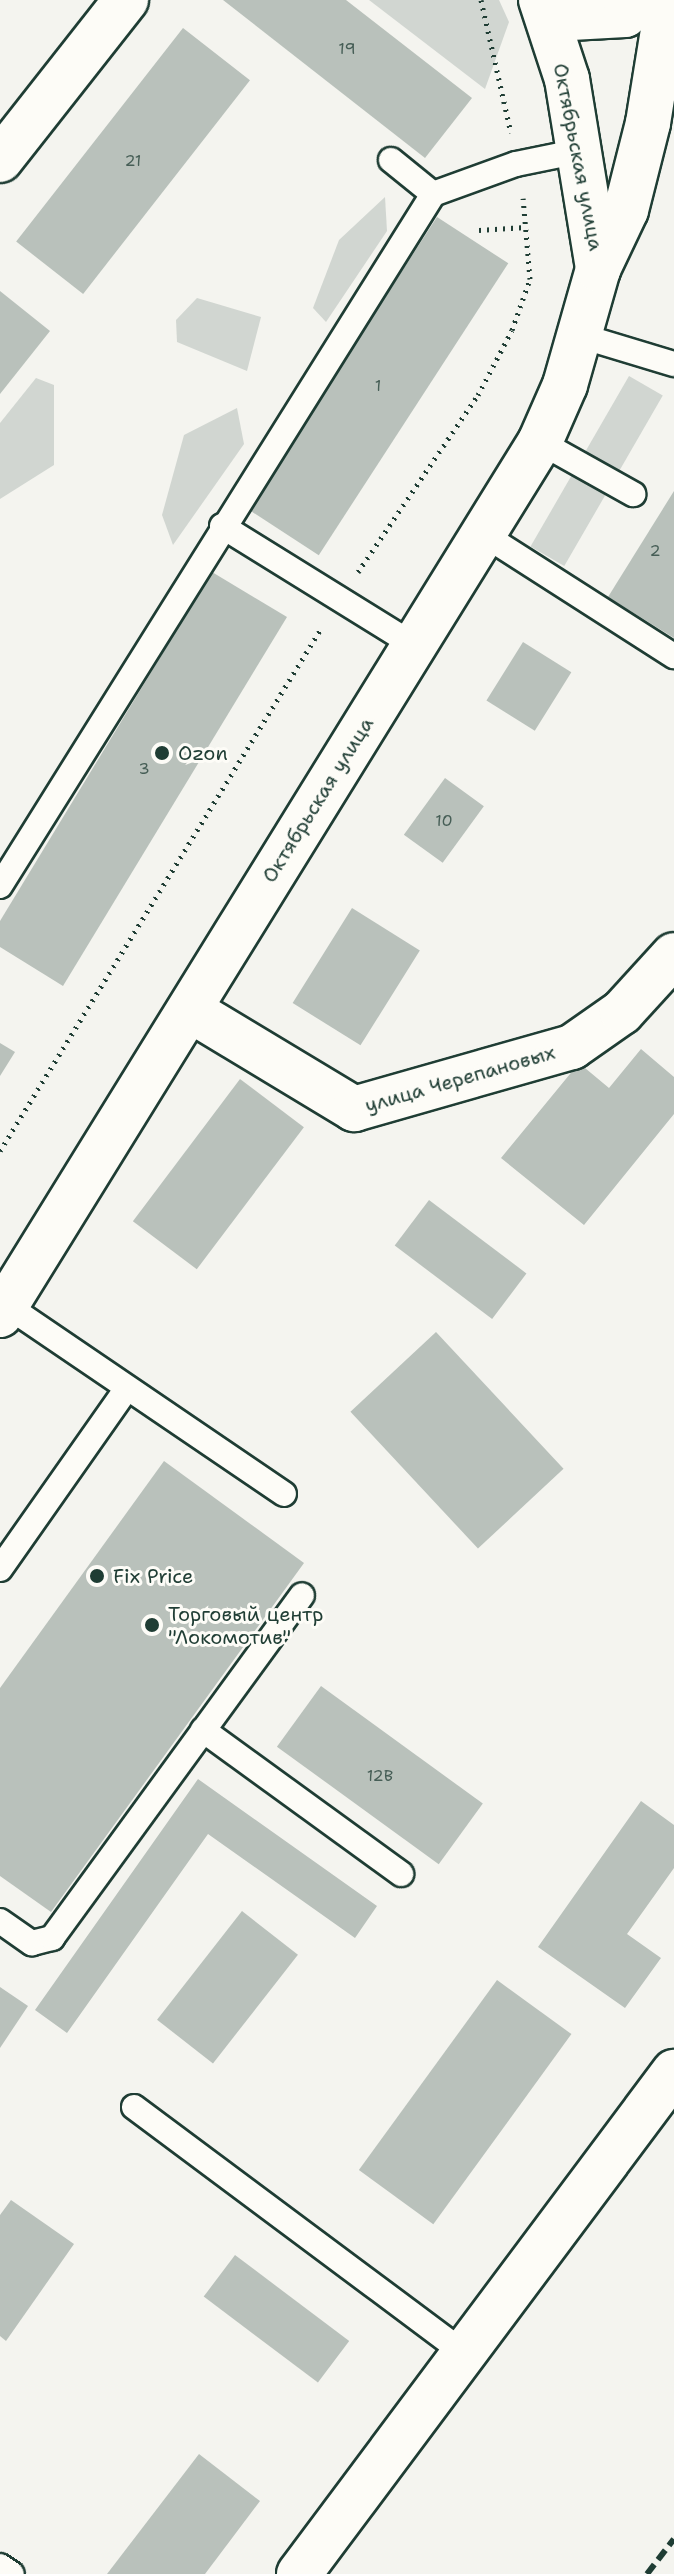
<!DOCTYPE html>
<meta charset="utf-8">
<style>
body{margin:0}
#map{position:relative;width:674px;height:2574px;overflow:hidden;background:#f4f4ef;font-family:"Shantell Sans",sans-serif}
div>[style]{position:absolute}
.green>*{inset:0;background:#d1d6d1;transform-origin:0 0}
.building>*{inset:0;background:#b9c1bb;transform-origin:0 0}
.path>*{height:5px;margin-top:-2.5px;transform-origin:0;background:repeating-linear-gradient(90deg,#1f3d34 0 2px,transparent 0 8px)}
.roads{filter:drop-shadow(2px 0 #1f3d34) drop-shadow(-2px 0 #1f3d34) drop-shadow(0 2px #1f3d34) drop-shadow(0 -2px #1f3d34)}
.service>*{height:24px;margin:-12px;padding:0 12px;transform-origin:12px;border-radius:12px;background:#fdfcf7}
.minor>*{height:44px;margin:-22px;padding:0 22px;transform-origin:22px;border-radius:22px;background:#fdfcf7}
.tertiary>*{height:44px;margin:-22px;padding:0 22px;transform-origin:22px;border-radius:22px;background:#fdfcf7}
.rail>*{height:6px;margin-top:-3px;transform-origin:0;background:repeating-linear-gradient(90deg,#1f3d34 0 12px,transparent 0 18px)}
.dots>*{width:22px;height:22px;translate:-50% -50%;box-sizing:border-box;border:4px solid #fdfcf7;border-radius:50%}
span{translate:-50% -50%;white-space:nowrap;text-align:center;line-height:1.15;-webkit-text-stroke:6px #fdfcf7;paint-order:stroke}
.number-label{font-size:16px;color:#465e56}
.number-label span{-webkit-text-stroke-width:0}
.street-label{font-size:20px;color:#1f3d34}
.poi-label{font-size:20px;color:#1f3d34}
.left{translate:0 -50%;text-align:left}
</style>
<div id="map">
<div class="green">
<div style="clip-path:polygon(369px 0,499px 0,509px 22px,485px 89px)"></div>
<div style="clip-path:polygon(385px 197px,387px 231px,326px 322px,313px 308px,339px 240px)"></div>
<div style="clip-path:polygon(197px 298px,261px 317px,247px 371px,177px 342px,176px 320px)"></div>
<div style="left:629px;top:376px;width:39px;height:197px;rotate:30deg"></div>
<div style="clip-path:polygon(36px 378px,54px 385px,54px 465px,0 499px,0 423px)"></div>
<div style="clip-path:polygon(237px 408px,244px 444px,173px 545px,162px 515px,184px 435px)"></div>
</div>
<div class="building">
<div style="clip-path:polygon(223px 0,346px 0,472px 98px,425px 158px)"></div>
<div style="left:183px;top:28px;width:85px;height:271px;rotate:38deg"></div>
<div style="left:437px;top:217px;width:85px;height:348px;rotate:33deg"></div>
<div style="clip-path:polygon(0 291px,50px 331px,0 394px)"></div>
<div style="clip-path:polygon(674px 491px,674px 638px,608px 597px)"></div>
<div style="clip-path:polygon(212px 572px,287px 617px,63px 986px,0 947px,0 921px)"></div>
<div style="left:523px;top:642px;width:57px;height:69px;rotate:32deg"></div>
<div style="left:445px;top:778px;width:48px;height:70px;rotate:36deg"></div>
<div style="left:352px;top:908px;width:80px;height:112px;rotate:32deg"></div>
<div style="clip-path:polygon(0 1043px,15px 1052px,0 1076px)"></div>
<div style="clip-path:polygon(641px 1049px,674px 1077px,674px 1114px,584px 1225px,501px 1158px,579px 1063px,609px 1088px)"></div>
<div style="left:240px;top:1079px;width:80px;height:178px;rotate:37deg"></div>
<div style="left:429px;top:1200px;width:122px;height:57px;rotate:37deg"></div>
<div style="left:436px;top:1332px;width:187px;height:117px;rotate:47deg"></div>
<div style="clip-path:polygon(164px 1461px,304px 1563px,51px 1912px,0 1876px,0 1688px)"></div>
<div style="left:321px;top:1686px;width:200px;height:75px;rotate:36deg"></div>
<div style="clip-path:polygon(198px 1779px,377px 1906px,355px 1938px,208px 1834px,67px 2033px,35px 2010px)"></div>
<div style="clip-path:polygon(641px 1801px,674px 1825px,674px 1868px,627px 1934px,661px 1958px,625px 2008px,538px 1947px)"></div>
<div style="left:242px;top:1911px;width:71px;height:138px;rotate:38deg"></div>
<div style="left:497px;top:1980px;width:92px;height:235px;rotate:36deg"></div>
<div style="clip-path:polygon(0 1987px,28px 2006px,0 2048px)"></div>
<div style="clip-path:polygon(11px 2200px,74px 2244px,6px 2341px,0 2336px,0 2215px)"></div>
<div style="left:235px;top:2255px;width:143px;height:52px;rotate:37deg"></div>
<div style="clip-path:polygon(199px 2454px,260px 2501px,205px 2574px,107px 2574px)"></div>
</div>
<div class="path">
<div style="left:481px;top:0;width:136px;rotate:77.3deg"></div>
<div style="left:479px;top:230px;width:47px;rotate:-3.7deg"></div>
<div style="left:358px;top:572px;width:214px;rotate:-55.9deg"></div>
<div style="left:478px;top:395px;width:73px;rotate:-62.4deg"></div>
<div style="left:512px;top:330px;width:54px;rotate:-70.6deg"></div>
<div style="left:530px;top:279px;width:81px;rotate:-94.9deg"></div>
<div style="left:0;top:1151px;width:615px;rotate:-58.43deg"></div>
</div>
<div class="roads">
<div class="service">
<div style="left:391px;top:160px;width:54px;rotate:39deg"></div>
<div style="left:581px;top:336px;width:97px;rotate:16.8deg"></div>
<div style="left:540px;top:442px;width:107px;rotate:29.2deg"></div>
<div style="left:222px;top:526px;width:226px;rotate:31.8deg"></div>
<div style="left:483px;top:534px;width:227px;rotate:32.6deg"></div>
<div style="left:0;top:886px;width:816px;rotate:-57.96deg"></div>
<div style="left:433px;top:194px;width:88px;rotate:-19.9deg"></div>
<div style="left:516px;top:164px;width:65px;rotate:-11.5deg"></div>
<div style="left:6px;top:1305px;width:336px;rotate:34.2deg"></div>
<div style="left:0;top:1569px;width:221px;rotate:-54.9deg"></div>
<div style="left:203px;top:1730px;width:245px;rotate:36deg"></div>
<div style="left:0;top:1921px;width:39px;rotate:35deg"></div>
<div style="left:32px;top:1943px;width:21px;rotate:-14deg"></div>
<div style="left:52px;top:1938px;width:424px;rotate:-53.9deg"></div>
<div style="left:134px;top:2107px;width:410px;rotate:36.7deg"></div>
<div style="left:0;top:2566px;width:14px;rotate:34deg"></div>
</div>
<div class="minor">
<div style="left:0;top:160px;width:204px;rotate:-51.8deg"></div>
<div style="left:190px;top:1010px;width:192px;rotate:31.1deg"></div>
<div style="left:354px;top:1109px;width:227px;rotate:-15.9deg"></div>
<div style="left:572px;top:1047px;width:61px;rotate:-35deg"></div>
<div style="left:622px;top:1012px;width:77px;rotate:-47.6deg"></div>
<div style="left:0;top:1315px;width:1027px;rotate:-58.26deg"></div>
<div style="left:540px;top:442px;width:62px;rotate:-66.3deg"></div>
<div style="left:565px;top:385px;width:121px;rotate:-74.1deg"></div>
<div style="left:299px;top:2574px;width:627px;rotate:-53.24deg"></div>
</div>
<div class="tertiary">
<div style="left:541px;top:0;width:83px;rotate:71.8deg"></div>
<div style="left:567px;top:79px;width:193px;rotate:80.7deg"></div>
<div style="left:558px;top:0;width:22px;rotate:54deg"></div>
<div style="left:571px;top:18px;width:54px;rotate:-3.2deg"></div>
<div style="left:625px;top:15px;width:21px;rotate:-47deg"></div>
<div style="left:598px;top:269px;width:65px;rotate:-64.6deg"></div>
<div style="left:626px;top:210px;width:90px;rotate:-75.8deg"></div>
<div style="left:648px;top:123px;width:125px;rotate:-80.8deg"></div>
</div>
</div>
<div class="rail">
<div style="left:647px;top:2574px;width:44px;rotate:-52.4deg"></div>
</div>
<div class="dots">
<div style="left:162px;top:753px;background:#1f3d34"></div>
<div style="left:97px;top:1576px;background:#1f3d34"></div>
<div style="left:152px;top:1625px;background:#1f3d34"></div>
</div>
<div class="number-label">
<span style="left:347px;top:49px">19</span>
<span style="left:133px;top:161px">21</span>
<span style="left:378px;top:386px">1</span>
<span style="left:655px;top:551px">2</span>
<span style="left:144px;top:769px">3</span>
<span style="left:444px;top:821px">10</span>
<span style="left:380px;top:1776px">12В</span>
</div>
<div class="street-label">
<span style="left:578px;top:157px;rotate:79deg">Октябрьская улица</span>
<span style="left:318px;top:800px;rotate:-58deg">Октябрьская улица</span>
<span style="left:460px;top:1079px;rotate:-16deg">улица Черепановых</span>
</div>
<div class="poi-label">
<span class="left" style="left:178px;top:753px">Ozon</span>
<span class="left" style="left:113px;top:1576px">Fix Price</span>
<span class="left" style="left:168px;top:1626px">Торговый центр<br>"Локомотив"</span>
</div>
</div>
